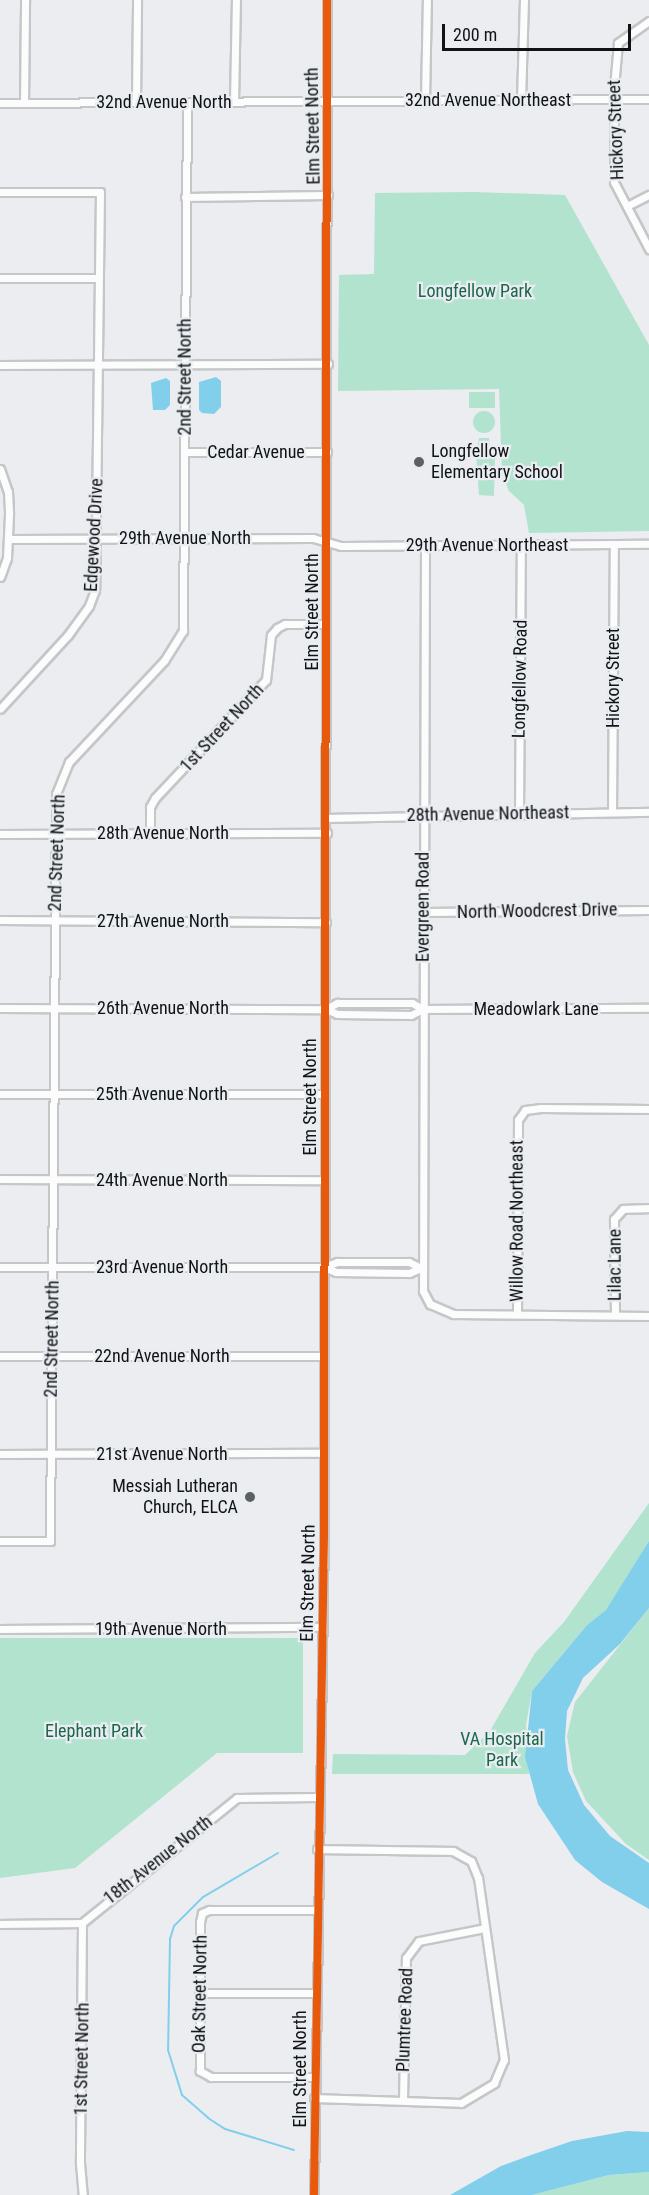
<!DOCTYPE html>
<style>
body{margin:0}
#map{position:relative;width:649px;height:2195px;overflow:hidden;background:#ebedf0;font-family:"Roboto Condensed",sans-serif}
div>[style]{position:absolute}
.green>*{inset:0;background:#b1e3ce;transform-origin:0 0}
.round{border-radius:50%}
.water>*{inset:0;background:#82cfec}
.stream>*{height:2px;margin:-1px;padding:0 1px;transform-origin:1px;border-radius:1px;background:#82cfec}
.roads{filter:drop-shadow(2px 0 #c5c6c8) drop-shadow(-2px 0 #c5c6c8) drop-shadow(0 2px #c5c6c8) drop-shadow(0 -2px #c5c6c8)}
.minor>*{height:7px;margin:-3.5px;padding:0 3.5px;transform-origin:3.5px;border-radius:3.5px;background:#fcfcfd}
.cycleway>*{height:8px;margin:-4px;padding:0 4px;transform-origin:4px;border-radius:4px;background:#e8590c}
.dots>*{width:16px;height:16px;translate:-50% -50%;box-sizing:border-box;border:3px solid #e9edf2;border-radius:50%}
span{translate:-50% -50%;white-space:nowrap;text-align:center;line-height:1.15;-webkit-text-stroke:4.5px #e9edf2;paint-order:stroke}
.street-label{font-size:18px;color:#111213}
.park-label{font-size:18px;color:#1c6649}
.poi-label{font-size:18px;color:#111213}
.left{translate:0 -50%;text-align:left}
.right{translate:-100% -50%;text-align:right}
.scale{position:absolute;left:442px;top:24px;width:189px;height:27px;box-sizing:border-box;border:3px solid #111213;border-top:0;padding-left:8px;font-size:18px;line-height:21px;white-space:nowrap;color:#111213;-webkit-text-stroke:4px #e9edf2;paint-order:stroke}
</style>
<div id="map">
<div class="green">
<div style="clip-path:polygon(474px 192px,565px 195px,649px 345px,649px 531px,529px 533px,524px 505px,509px 491px,502px 474px,499px 389px,338px 391px,339px 275px,374px 274px,375px 193px)"></div>
<div style="left:469px;top:392px;width:26px;height:16px"></div>
<div class="round" style="left:473px;top:411px;width:22px;height:22px"></div>
<div style="clip-path:polygon(479px 438px,489px 438px,490px 451px,495px 451px,494px 496px,479px 495px,476px 454px)"></div>
<div style="clip-path:polygon(649px 1503px,649px 1541px,623px 1585px,606px 1610px,587px 1625px,532px 1691px,526px 1725px,529px 1774px,332px 1774px,333px 1754px,465px 1755px,490px 1731px,535px 1653px,564px 1622px)"></div>
<div style="clip-path:polygon(649px 1608px,649px 1860px,626px 1844px,586px 1801px,573px 1772px,567px 1736px,575px 1702px)"></div>
<div style="clip-path:polygon(0 1638px,303px 1638px,303px 1753px,217px 1753px,75px 1868px,0 1878px)"></div>
<div style="clip-path:polygon(649px 2172px,649px 2195px,532px 2195px,609px 2175px)"></div>
</div>
<div class="water">
<div style="clip-path:polygon(216px 377px,221px 381px,221px 407px,214px 414px,202px 413px,199px 410px,199px 382px)"></div>
<div style="clip-path:polygon(166px 378px,170px 381px,170px 405px,165px 410px,153px 410px,151px 383px)"></div>
<div style="clip-path:polygon(649px 1541px,649px 1608px,620px 1644px,583px 1678px,567px 1711px,565px 1739px,568px 1770px,584px 1805px,610px 1836px,649px 1863px,649px 1909px,602px 1882px,575px 1860px,538px 1804px,525px 1757px,532px 1691px,587px 1625px,606px 1610px)"></div>
<div style="clip-path:polygon(627px 2131px,649px 2132px,649px 2172px,609px 2175px,532px 2195px,450px 2195px,501px 2166px,531px 2155px,572px 2141px)"></div>
</div>
<div class="stream">
<div style="left:278px;top:1853px;width:87px;rotate:149.6deg"></div>
<div style="left:203px;top:1897px;width:41px;rotate:135deg"></div>
<div style="left:174px;top:1926px;width:14px;rotate:107deg"></div>
<div style="left:170px;top:1939px;width:111px;rotate:91deg"></div>
<div style="left:168px;top:2050px;width:47px;rotate:72.7deg"></div>
<div style="left:182px;top:2095px;width:35px;rotate:41deg"></div>
<div style="left:208px;top:2118px;width:20px;rotate:33deg"></div>
<div style="left:225px;top:2129px;width:72px;rotate:16.9deg"></div>
</div>
<div class="roads">
<div class="minor">
<div style="left:649px;top:21px;width:38px;rotate:145deg"></div>
<div style="left:618px;top:43px;width:44px;rotate:95.2deg"></div>
<div style="left:614px;top:87px;width:95px;rotate:90deg"></div>
<div style="left:614px;top:182px;width:76px;rotate:62.4deg"></div>
<div style="left:425px;top:100px;width:100px;rotate:-88.9deg"></div>
<div style="left:521px;top:100px;width:100px;rotate:-88.3deg"></div>
<div style="left:136px;top:102px;width:102px;rotate:-89.4deg"></div>
<div style="left:234px;top:102px;width:102px;rotate:-88.9deg"></div>
<div style="left:0;top:103px;width:649px;rotate:-0.35deg"></div>
<div style="left:24px;top:103px;width:103px;rotate:-89.4deg"></div>
<div style="left:0;top:192px;width:100px"></div>
<div style="left:100px;top:192px;width:398px;rotate:90.7deg"></div>
<div style="left:95px;top:590px;width:17px;rotate:111deg"></div>
<div style="left:89px;top:606px;width:36px;rotate:126deg"></div>
<div style="left:68px;top:635px;width:100px;rotate:132.6deg"></div>
<div style="left:185px;top:197px;width:143px;rotate:-0.8deg"></div>
<div style="left:627px;top:206px;width:25px;rotate:-27deg"></div>
<div style="left:0;top:278px;width:98px"></div>
<div style="left:0;top:365px;width:328px;rotate:-0.2deg"></div>
<div style="left:184px;top:452px;width:143px"></div>
<div style="left:0;top:469px;width:24px;rotate:71deg"></div>
<div style="left:8px;top:492px;width:22px;rotate:87deg"></div>
<div style="left:9px;top:514px;width:44px;rotate:92.6deg"></div>
<div style="left:7px;top:558px;width:20px;rotate:110deg"></div>
<div style="left:8px;top:539px;width:305px;rotate:-0.2deg"></div>
<div style="left:313px;top:538px;width:29px;rotate:16deg"></div>
<div style="left:341px;top:546px;width:308px;rotate:-0.4deg"></div>
<div style="left:425px;top:546px;width:745px;rotate:90.15deg"></div>
<div style="left:423px;top:1291px;width:15px;rotate:62deg"></div>
<div style="left:430px;top:1304px;width:26px;rotate:23deg"></div>
<div style="left:454px;top:1314px;width:195px;rotate:0.6deg"></div>
<div style="left:612px;top:812px;width:268px;rotate:-89.6deg"></div>
<div style="left:519px;top:813px;width:268px;rotate:-89.6deg"></div>
<div style="left:327px;top:818px;width:322px;rotate:-1.1deg"></div>
<div style="left:150px;top:833px;width:26px;rotate:-90deg"></div>
<div style="left:150px;top:807px;width:10px;rotate:-61deg"></div>
<div style="left:155px;top:798px;width:162px;rotate:-46.8deg"></div>
<div style="left:266px;top:680px;width:45px;rotate:-83.7deg"></div>
<div style="left:271px;top:635px;width:9px;rotate:-49deg"></div>
<div style="left:277px;top:628px;width:9px;rotate:-27deg"></div>
<div style="left:285px;top:624px;width:41px"></div>
<div style="left:0;top:834px;width:327px;rotate:-0.2deg"></div>
<div style="left:424px;top:912px;width:225px;rotate:-0.5deg"></div>
<div style="left:0;top:920px;width:326px;rotate:0.4deg"></div>
<div style="left:0;top:1008px;width:326px;rotate:0.2deg"></div>
<div style="left:326px;top:1009px;width:12px;rotate:24deg"></div>
<div style="left:337px;top:1014px;width:74px;rotate:0.8deg"></div>
<div style="left:411px;top:1015px;width:13px;rotate:-27deg"></div>
<div style="left:423px;top:1009px;width:226px;rotate:-0.3deg"></div>
<div style="left:326px;top:1009px;width:13px;rotate:-29deg"></div>
<div style="left:337px;top:1003px;width:75px"></div>
<div style="left:412px;top:1003px;width:13px;rotate:29deg"></div>
<div style="left:0;top:1094px;width:325px"></div>
<div style="left:0;top:1179px;width:325px;rotate:0.2deg"></div>
<div style="left:0;top:1267px;width:324px"></div>
<div style="left:324px;top:1267px;width:13px;rotate:23deg"></div>
<div style="left:336px;top:1272px;width:73px;rotate:0.8deg"></div>
<div style="left:409px;top:1273px;width:13px;rotate:-23deg"></div>
<div style="left:324px;top:1267px;width:14px;rotate:-21deg"></div>
<div style="left:337px;top:1262px;width:72px"></div>
<div style="left:409px;top:1262px;width:13px;rotate:27deg"></div>
<div style="left:517px;top:1313px;width:193px;rotate:-89.7deg"></div>
<div style="left:518px;top:1120px;width:12px;rotate:-55deg"></div>
<div style="left:525px;top:1110px;width:16px;rotate:-7deg"></div>
<div style="left:541px;top:1108px;width:108px;rotate:0.5deg"></div>
<div style="left:615px;top:1315px;width:96px;rotate:-90.6deg"></div>
<div style="left:614px;top:1219px;width:13px;rotate:-48deg"></div>
<div style="left:623px;top:1209px;width:26px;rotate:-2deg"></div>
<div style="left:0;top:1356px;width:324px"></div>
<div style="left:0;top:1454px;width:324px;rotate:-0.2deg"></div>
<div style="left:0;top:1541px;width:50px"></div>
<div style="left:50px;top:1541px;width:747px;rotate:-89.54deg"></div>
<div style="left:56px;top:794px;width:35px;rotate:-68deg"></div>
<div style="left:69px;top:762px;width:139px;rotate:-46.8deg"></div>
<div style="left:164px;top:661px;width:36px;rotate:-58deg"></div>
<div style="left:183px;top:631px;width:529px;rotate:-89.57deg"></div>
<div style="left:0;top:1629px;width:322px;rotate:-0.4deg"></div>
<div style="left:82px;top:1923px;width:199px;rotate:-38.9deg"></div>
<div style="left:237px;top:1798px;width:80px;rotate:-0.7deg"></div>
<div style="left:82px;top:1923px;width:240px;rotate:90.5deg"></div>
<div style="left:80px;top:2163px;width:32px;rotate:85deg"></div>
<div style="left:0;top:1924px;width:82px;rotate:-0.7deg"></div>
<div style="left:199px;top:1993px;width:116px"></div>
<div style="left:314px;top:2077px;width:103px;rotate:180deg"></div>
<div style="left:211px;top:2077px;width:13px;rotate:-151deg"></div>
<div style="left:200px;top:2071px;width:149px;rotate:-90deg"></div>
<div style="left:200px;top:1922px;width:9px;rotate:-77deg"></div>
<div style="left:202px;top:1913px;width:8px;rotate:-23deg"></div>
<div style="left:209px;top:1910px;width:107px"></div>
<div style="left:314px;top:2098px;width:147px;rotate:1.9deg"></div>
<div style="left:461px;top:2103px;width:39px;rotate:-31deg"></div>
<div style="left:494px;top:2083px;width:25px;rotate:-67deg"></div>
<div style="left:504px;top:2060px;width:184px;rotate:-98.1deg"></div>
<div style="left:478px;top:1878px;width:18px;rotate:-112deg"></div>
<div style="left:471px;top:1861px;width:21px;rotate:-151deg"></div>
<div style="left:453px;top:1851px;width:136px;rotate:-179.2deg"></div>
<div style="left:403px;top:2099px;width:141px;rotate:-88.8deg"></div>
<div style="left:406px;top:1958px;width:21px;rotate:-53deg"></div>
<div style="left:419px;top:1941px;width:67px;rotate:-11.1deg"></div>
<div style="left:314px;top:2195px;width:658px;rotate:-89.13deg"></div>
<div style="left:324px;top:1537px;width:1537px;rotate:-89.89deg"></div>
</div>
</div>
<div class="cycleway">
<div style="left:314px;top:2195px;width:658px;rotate:-89.13deg"></div>
<div style="left:324px;top:1537px;width:1537px;rotate:-89.89deg"></div>
</div>
<div class="dots">
<div style="left:419px;top:462px;background:#5d5f60"></div>
<div style="left:250px;top:1497px;background:#5d5f60"></div>
</div>
<div class="street-label">
<span style="left:488px;top:100px">32nd Avenue Northeast</span>
<span style="left:164px;top:102px">32nd Avenue North</span>
<span style="left:313px;top:126px;rotate:-91deg">Elm Street North</span>
<span style="left:616px;top:130px;rotate:-92deg">Hickory Street</span>
<span style="left:185px;top:377px;rotate:-90deg">2nd Street North</span>
<span style="left:256px;top:452px">Cedar Avenue</span>
<span style="left:94px;top:535px;rotate:-87deg">Edgewood Drive</span>
<span style="left:185px;top:538px">29th Avenue North</span>
<span style="left:487px;top:545px">29th Avenue Northeast</span>
<span style="left:312px;top:612px;rotate:-90deg">Elm Street North</span>
<span style="left:613px;top:678px;rotate:-90deg">Hickory Street</span>
<span style="left:520px;top:679px;rotate:-89deg">Longfellow Road</span>
<span style="left:222px;top:728px;rotate:-47deg">1st Street North</span>
<span style="left:488px;top:814px;rotate:-1deg">28th Avenue Northeast</span>
<span style="left:163px;top:833px">28th Avenue North</span>
<span style="left:57px;top:853px;rotate:-88deg">2nd Street North</span>
<span style="left:423px;top:907px;rotate:-90deg">Evergreen Road</span>
<span style="left:537px;top:911px;rotate:-1deg">North Woodcrest Drive</span>
<span style="left:163px;top:921px">27th Avenue North</span>
<span style="left:163px;top:1008px">26th Avenue North</span>
<span style="left:536px;top:1009px">Meadowlark Lane</span>
<span style="left:162px;top:1094px">25th Avenue North</span>
<span style="left:310px;top:1097px;rotate:-90deg">Elm Street North</span>
<span style="left:162px;top:1180px">24th Avenue North</span>
<span style="left:517px;top:1221px;rotate:-90deg">Willow Road Northeast</span>
<span style="left:615px;top:1265px;rotate:-90deg">Lilac Lane</span>
<span style="left:162px;top:1267px">23rd Avenue North</span>
<span style="left:52px;top:1339px;rotate:-89deg">2nd Street North</span>
<span style="left:162px;top:1356px">22nd Avenue North</span>
<span style="left:162px;top:1454px">21st Avenue North</span>
<span style="left:308px;top:1583px;rotate:-89deg">Elm Street North</span>
<span style="left:161px;top:1629px">19th Avenue North</span>
<span style="left:158px;top:1860px;rotate:-38deg">18th Avenue North</span>
<span style="left:200px;top:1994px;rotate:-89deg">Oak Street North</span>
<span style="left:405px;top:2020px;rotate:-88deg">Plumtree Road</span>
<span style="left:82px;top:2059px;rotate:-89deg">1st Street North</span>
<span style="left:300px;top:2069px;rotate:-90deg">Elm Street North</span>
</div>
<div class="park-label">
<span style="left:475px;top:291px">Longfellow Park</span>
<span style="left:94px;top:1731px">Elephant Park</span>
<span style="left:502px;top:1750px">VA Hospital<br>Park</span>
</div>
<div class="poi-label">
<span class="left" style="left:431px;top:462px">Longfellow<br>Elementary School</span>
<span class="right" style="left:238px;top:1497px">Messiah Lutheran<br>Church, ELCA</span>
</div>
<div class="scale">200 m</div>
</div>
